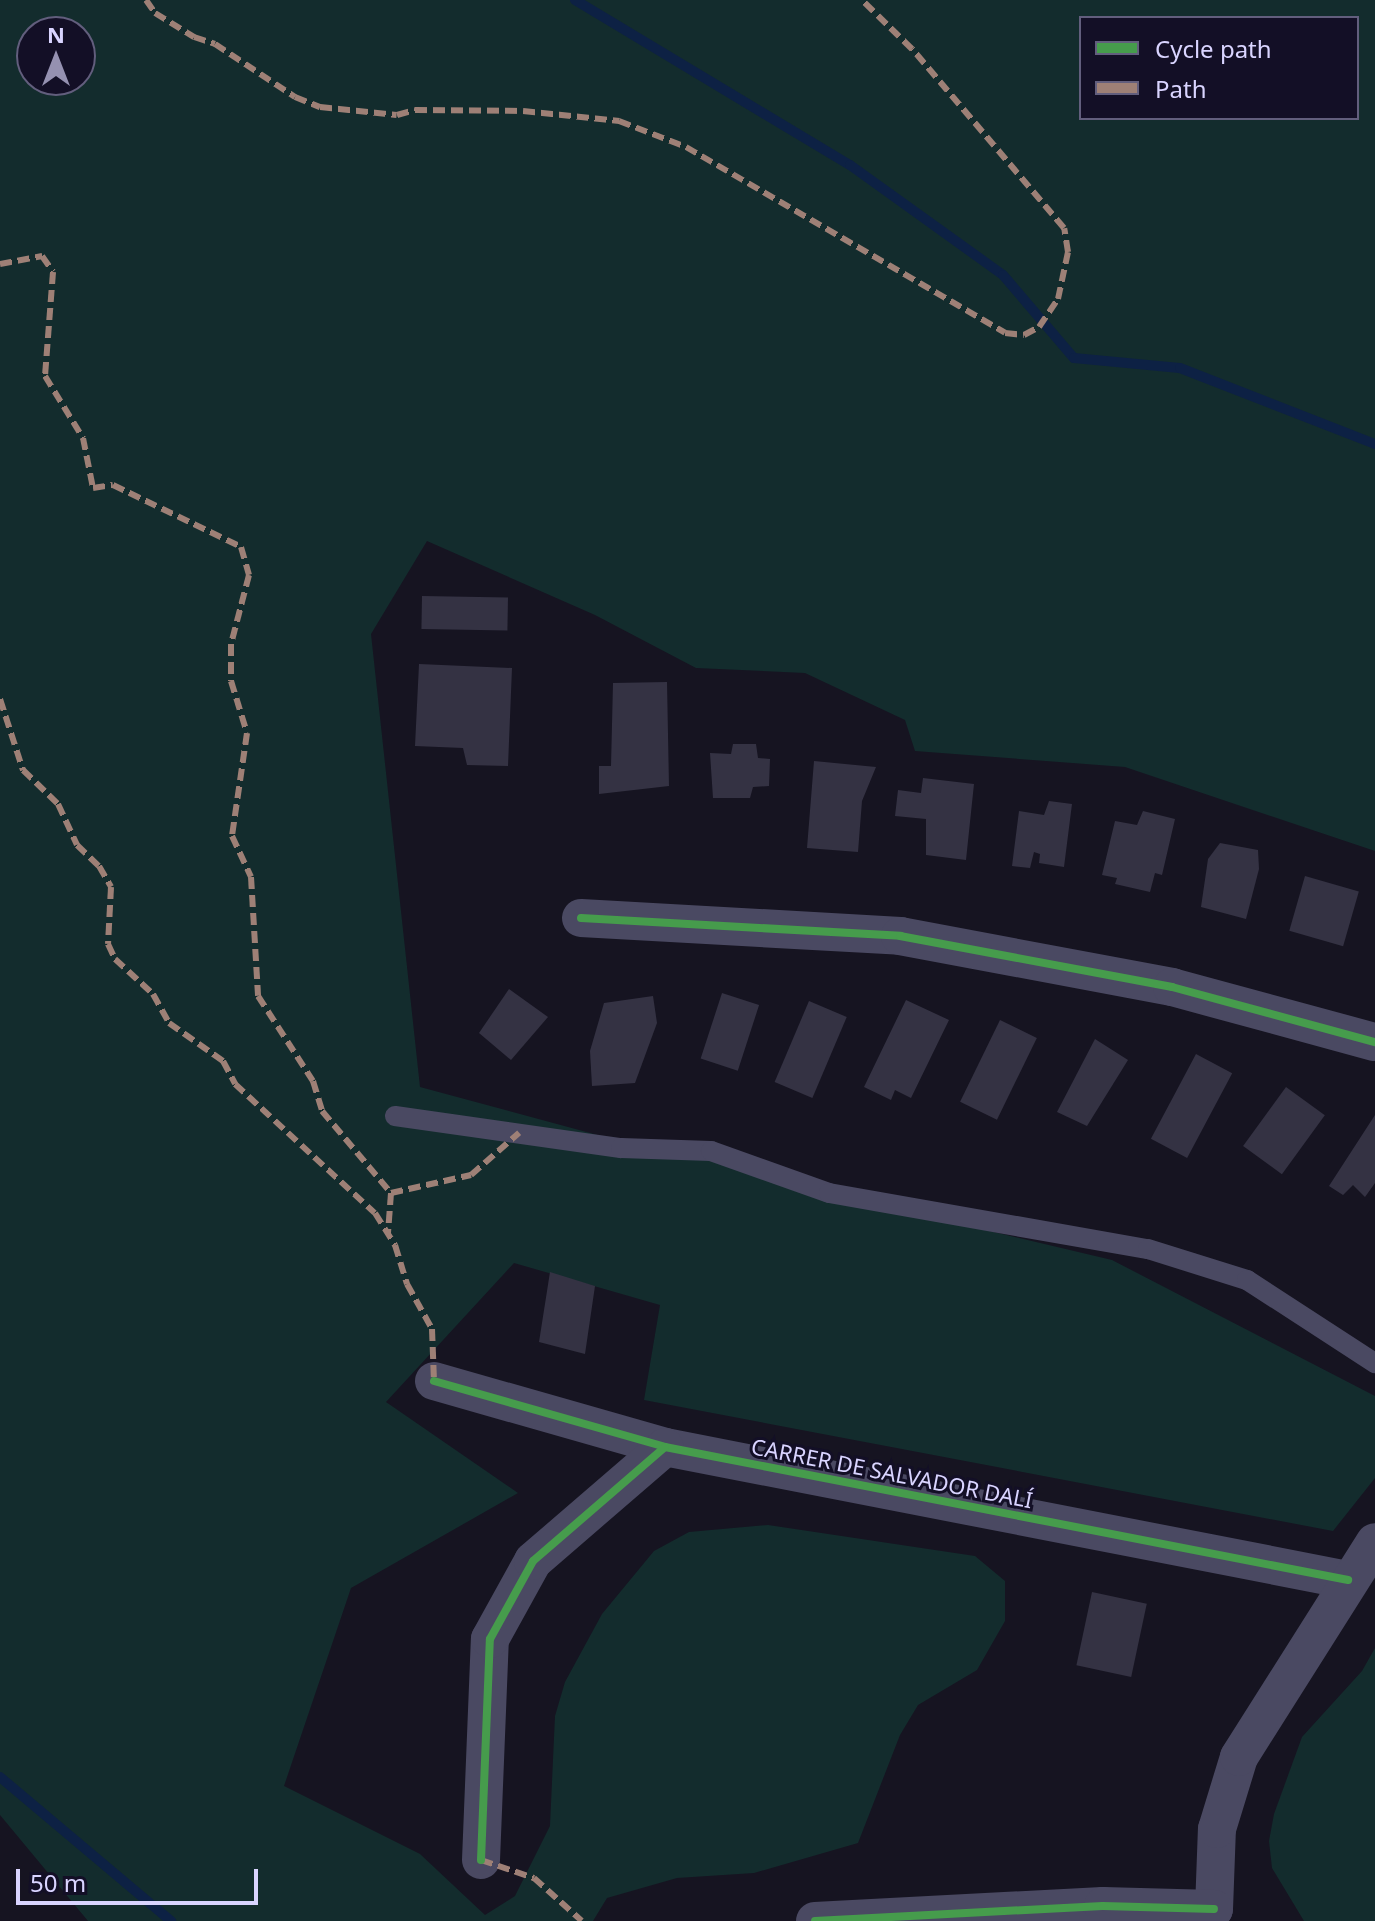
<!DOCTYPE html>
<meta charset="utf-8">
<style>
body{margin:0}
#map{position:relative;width:1375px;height:1921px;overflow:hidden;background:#161421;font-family:"Noto Sans",sans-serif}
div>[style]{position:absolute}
.green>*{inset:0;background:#132c2d}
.stream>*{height:10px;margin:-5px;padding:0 5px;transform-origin:5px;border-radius:5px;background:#0d2144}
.building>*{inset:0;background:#343243;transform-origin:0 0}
.service>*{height:20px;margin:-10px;padding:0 10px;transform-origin:10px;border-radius:10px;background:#4a4962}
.minor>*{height:38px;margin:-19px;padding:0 19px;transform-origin:19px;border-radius:19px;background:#4a4962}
.quiet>*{height:6px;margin-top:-3px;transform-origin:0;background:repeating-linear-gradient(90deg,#9e8076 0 12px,transparent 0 18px)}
.cycleway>*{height:8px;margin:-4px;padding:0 4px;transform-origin:4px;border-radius:4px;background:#469c4c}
span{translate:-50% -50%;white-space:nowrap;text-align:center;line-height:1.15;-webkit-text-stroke:6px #130f26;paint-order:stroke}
.street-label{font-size:22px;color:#d9d4ff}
.legend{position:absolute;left:1079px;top:16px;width:280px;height:104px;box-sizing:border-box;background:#130f26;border:2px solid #625e7d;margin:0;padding:10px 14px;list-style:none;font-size:24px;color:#d9d4ff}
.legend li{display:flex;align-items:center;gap:16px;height:40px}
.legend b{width:40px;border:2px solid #625e7d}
.north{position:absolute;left:16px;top:16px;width:80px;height:80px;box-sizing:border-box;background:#130f26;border:2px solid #625e7d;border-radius:50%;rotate:0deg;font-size:22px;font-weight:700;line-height:32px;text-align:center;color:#d9d4ff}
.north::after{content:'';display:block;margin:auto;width:28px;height:36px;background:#9591b1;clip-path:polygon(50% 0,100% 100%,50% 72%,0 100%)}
.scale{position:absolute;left:16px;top:1869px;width:242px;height:36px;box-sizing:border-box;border:4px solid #d9d4ff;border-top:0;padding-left:10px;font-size:24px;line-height:28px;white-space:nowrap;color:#d9d4ff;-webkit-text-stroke:6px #130f26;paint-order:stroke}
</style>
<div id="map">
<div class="green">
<div style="clip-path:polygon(evenodd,0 0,1375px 0,1375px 851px,1125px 767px,915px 751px,905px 720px,805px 673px,696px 668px,595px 615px,427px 541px,371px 634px,420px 1087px,664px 1153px,711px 1151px,829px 1193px,1112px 1260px,1375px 1396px,1375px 1478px,1333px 1531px,644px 1400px,660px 1305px,514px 1263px,386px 1402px,518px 1493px,351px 1588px,284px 1786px,420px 1854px,485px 1915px,515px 1896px,550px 1826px,555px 1716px,565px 1682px,602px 1614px,654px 1551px,689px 1532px,768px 1525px,975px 1556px,1005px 1581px,1005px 1621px,977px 1670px,918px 1705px,900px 1735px,858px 1843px,754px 1873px,677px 1878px,607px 1898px,593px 1921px,88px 1921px,0 1815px,0 0,1081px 18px,1357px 18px,1357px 118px,1081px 118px,1081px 18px,0 0,32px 32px,80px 32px,80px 80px,32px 80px,32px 32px)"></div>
<div style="clip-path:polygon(1375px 1648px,1375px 1921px,1304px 1921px,1272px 1868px,1269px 1841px,1274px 1814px,1302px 1737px,1362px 1671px)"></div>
</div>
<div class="stream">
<div style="left:575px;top:0;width:321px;rotate:31deg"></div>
<div style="left:850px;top:165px;width:188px;rotate:35.7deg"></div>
<div style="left:1003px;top:275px;width:109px;rotate:49.5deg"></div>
<div style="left:1074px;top:358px;width:106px;rotate:5.4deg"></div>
<div style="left:1180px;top:368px;width:209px;rotate:21.3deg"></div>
<div style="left:0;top:1777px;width:224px;rotate:40.1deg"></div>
</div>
<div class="building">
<div style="left:422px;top:596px;width:86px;height:33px;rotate:1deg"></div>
<div style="clip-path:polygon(419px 664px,512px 668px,508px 766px,467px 765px,463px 748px,415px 746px)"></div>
<div style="clip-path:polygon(667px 682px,669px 786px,599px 794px,599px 766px,611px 766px,613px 683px)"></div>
<div style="clip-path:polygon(733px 744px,756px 744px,758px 758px,770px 759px,769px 786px,753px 787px,750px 798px,713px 798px,710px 753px,731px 754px)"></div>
<div style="clip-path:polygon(814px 761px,876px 767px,862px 801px,858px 852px,807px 848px)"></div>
<div style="clip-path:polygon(923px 778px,974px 784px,966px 860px,926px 855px,926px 819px,895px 816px,898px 790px,921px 793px)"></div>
<div style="clip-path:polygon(1049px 801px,1072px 804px,1064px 867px,1039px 863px,1040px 854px,1034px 852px,1030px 868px,1012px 866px,1019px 811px,1044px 815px)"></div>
<div style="clip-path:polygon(1143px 811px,1175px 819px,1162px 875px,1155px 873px,1150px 892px,1115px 884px,1117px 878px,1102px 875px,1115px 821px,1137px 825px)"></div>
<div style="clip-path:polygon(1220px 843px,1258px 850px,1259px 869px,1246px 919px,1201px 907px,1208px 859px)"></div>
<div style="left:1305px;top:876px;width:56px;height:57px;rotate:16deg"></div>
<div style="clip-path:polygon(509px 989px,548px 1017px,511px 1060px,479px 1033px)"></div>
<div style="left:722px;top:993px;width:39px;height:69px;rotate:18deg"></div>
<div style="clip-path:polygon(653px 996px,657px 1023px,635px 1083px,592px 1086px,590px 1051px,604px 1003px)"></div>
<div style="clip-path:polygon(906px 1000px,949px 1020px,911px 1098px,895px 1090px,891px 1100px,864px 1087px)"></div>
<div style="left:809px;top:1001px;width:41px;height:88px;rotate:23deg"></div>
<div style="left:1000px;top:1020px;width:41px;height:91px;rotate:26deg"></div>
<div style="clip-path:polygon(1095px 1039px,1128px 1060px,1087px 1126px,1057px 1112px)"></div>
<div style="left:1196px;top:1054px;width:41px;height:96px;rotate:28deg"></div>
<div style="left:1286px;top:1087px;width:48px;height:73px;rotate:36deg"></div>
<div style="clip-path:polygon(1375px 1115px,1375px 1183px,1365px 1197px,1353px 1185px,1343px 1195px,1329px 1186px)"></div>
<div style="clip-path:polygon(550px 1272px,595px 1286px,585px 1354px,539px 1342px)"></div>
<div style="left:1092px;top:1592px;width:56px;height:75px;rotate:12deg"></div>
</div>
<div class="service">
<div style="left:395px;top:1116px;width:228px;rotate:8.1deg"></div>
<div style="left:621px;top:1148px;width:90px;rotate:1.9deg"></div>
<div style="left:711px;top:1151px;width:125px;rotate:19.6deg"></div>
<div style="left:829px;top:1193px;width:324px;rotate:10deg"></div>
<div style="left:1148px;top:1249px;width:104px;rotate:17.4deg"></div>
<div style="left:1247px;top:1280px;width:153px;rotate:33deg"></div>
</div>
<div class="minor">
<div style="left:581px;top:918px;width:320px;rotate:3.2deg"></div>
<div style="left:900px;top:936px;width:277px;rotate:10.6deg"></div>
<div style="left:1172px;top:987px;width:210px;rotate:15.2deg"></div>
<div style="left:434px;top:1381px;width:240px;rotate:15.9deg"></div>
<div style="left:665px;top:1447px;width:696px;rotate:11.02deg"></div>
<div style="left:481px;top:1860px;width:221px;rotate:-87.7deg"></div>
<div style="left:490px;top:1639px;width:89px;rotate:-61.1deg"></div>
<div style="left:533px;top:1561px;width:174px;rotate:-40.8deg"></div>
<div style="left:1214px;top:1909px;width:80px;rotate:-87.9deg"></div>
<div style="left:1217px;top:1829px;width:75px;rotate:-73deg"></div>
<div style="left:1239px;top:1757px;width:254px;rotate:-57.7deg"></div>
<div style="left:815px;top:1921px;width:288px;rotate:-3deg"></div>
<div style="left:1103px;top:1906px;width:111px;rotate:1.5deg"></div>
</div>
<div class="quiet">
<div style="left:146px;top:0;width:16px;rotate:55deg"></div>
<div style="left:155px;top:13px;width:46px;rotate:31.6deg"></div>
<div style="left:194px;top:37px;width:22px;rotate:18deg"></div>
<div style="left:215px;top:44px;width:96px;rotate:33.5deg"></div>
<div style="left:295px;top:97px;width:27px;rotate:22deg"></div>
<div style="left:320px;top:107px;width:77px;rotate:5.9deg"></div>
<div style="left:397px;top:115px;width:19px;rotate:-16deg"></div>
<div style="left:415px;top:110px;width:108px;rotate:0.5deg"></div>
<div style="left:523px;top:111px;width:97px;rotate:5.9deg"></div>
<div style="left:619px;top:121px;width:72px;rotate:21.2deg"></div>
<div style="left:686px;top:147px;width:369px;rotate:30.2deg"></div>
<div style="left:1005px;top:333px;width:19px;rotate:6deg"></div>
<div style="left:1024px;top:335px;width:17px;rotate:-28deg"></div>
<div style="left:1039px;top:327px;width:34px;rotate:-56deg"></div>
<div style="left:1058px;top:299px;width:48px;rotate:-78deg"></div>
<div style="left:1068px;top:252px;width:24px;rotate:-99deg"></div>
<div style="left:1064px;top:228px;width:235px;rotate:-130.3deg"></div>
<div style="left:912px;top:49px;width:70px;rotate:-135.6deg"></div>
<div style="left:0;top:264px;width:43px;rotate:-10.8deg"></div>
<div style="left:42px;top:256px;width:19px;rotate:55deg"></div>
<div style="left:53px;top:272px;width:104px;rotate:94.4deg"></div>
<div style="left:45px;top:376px;width:73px;rotate:58.5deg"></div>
<div style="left:83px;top:438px;width:51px;rotate:78.7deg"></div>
<div style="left:93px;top:488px;width:20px;rotate:-9deg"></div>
<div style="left:113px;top:485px;width:142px;rotate:25.8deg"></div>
<div style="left:241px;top:547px;width:29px;rotate:74deg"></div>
<div style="left:249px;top:575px;width:71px;rotate:104.6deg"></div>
<div style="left:231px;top:644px;width:37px;rotate:90deg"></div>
<div style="left:231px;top:681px;width:54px;rotate:72.9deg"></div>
<div style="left:247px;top:733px;width:104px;rotate:98.3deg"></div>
<div style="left:232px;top:836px;width:45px;rotate:65.1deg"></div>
<div style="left:251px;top:877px;width:119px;rotate:86.6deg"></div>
<div style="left:258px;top:996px;width:101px;rotate:57.1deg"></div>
<div style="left:313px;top:1081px;width:31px;rotate:73deg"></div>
<div style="left:322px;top:1111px;width:107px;rotate:49.9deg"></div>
<div style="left:391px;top:1193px;width:40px;rotate:94.3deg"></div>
<div style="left:0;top:699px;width:75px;rotate:72.1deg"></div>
<div style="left:23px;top:770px;width:49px;rotate:44.2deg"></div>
<div style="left:58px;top:804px;width:45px;rotate:65.1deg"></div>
<div style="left:77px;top:845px;width:30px;rotate:44deg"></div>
<div style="left:99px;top:866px;width:24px;rotate:60deg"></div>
<div style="left:111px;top:887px;width:57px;rotate:93deg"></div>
<div style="left:108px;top:944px;width:17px;rotate:65deg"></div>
<div style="left:115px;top:959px;width:52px;rotate:42.6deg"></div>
<div style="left:153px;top:994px;width:33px;rotate:61deg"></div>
<div style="left:169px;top:1023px;width:66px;rotate:35.1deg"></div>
<div style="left:223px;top:1061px;width:26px;rotate:62deg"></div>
<div style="left:235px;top:1084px;width:190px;rotate:42.7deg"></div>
<div style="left:375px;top:1213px;width:38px;rotate:58deg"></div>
<div style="left:395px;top:1245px;width:41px;rotate:72.9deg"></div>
<div style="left:407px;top:1284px;width:51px;rotate:60.9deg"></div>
<div style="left:432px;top:1329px;width:52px;rotate:87.8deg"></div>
<div style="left:391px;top:1193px;width:82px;rotate:-12.7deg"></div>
<div style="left:471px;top:1175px;width:64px;rotate:-41.2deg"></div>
<div style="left:481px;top:1860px;width:56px;rotate:18.8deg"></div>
<div style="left:534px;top:1878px;width:64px;rotate:41.9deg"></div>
</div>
<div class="cycleway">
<div style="left:581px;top:918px;width:320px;rotate:3.2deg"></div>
<div style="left:900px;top:936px;width:277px;rotate:10.6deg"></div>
<div style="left:1172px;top:987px;width:210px;rotate:15.2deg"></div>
<div style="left:434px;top:1381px;width:240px;rotate:15.9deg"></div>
<div style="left:665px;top:1447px;width:696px;rotate:11.02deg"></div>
<div style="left:481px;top:1860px;width:221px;rotate:-87.7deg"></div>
<div style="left:490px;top:1639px;width:89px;rotate:-61.1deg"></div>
<div style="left:533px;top:1561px;width:174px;rotate:-40.8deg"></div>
<div style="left:815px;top:1921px;width:288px;rotate:-3deg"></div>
<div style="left:1103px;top:1906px;width:111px;rotate:1.5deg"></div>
</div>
<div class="street-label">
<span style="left:892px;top:1473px;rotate:11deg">CARRER DE SALVADOR DALÍ</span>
</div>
<ul class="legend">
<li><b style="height:10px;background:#469c4c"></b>Cycle path</li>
<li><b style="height:10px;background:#9e8076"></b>Path</li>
</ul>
<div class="north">N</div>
<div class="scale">50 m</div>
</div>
